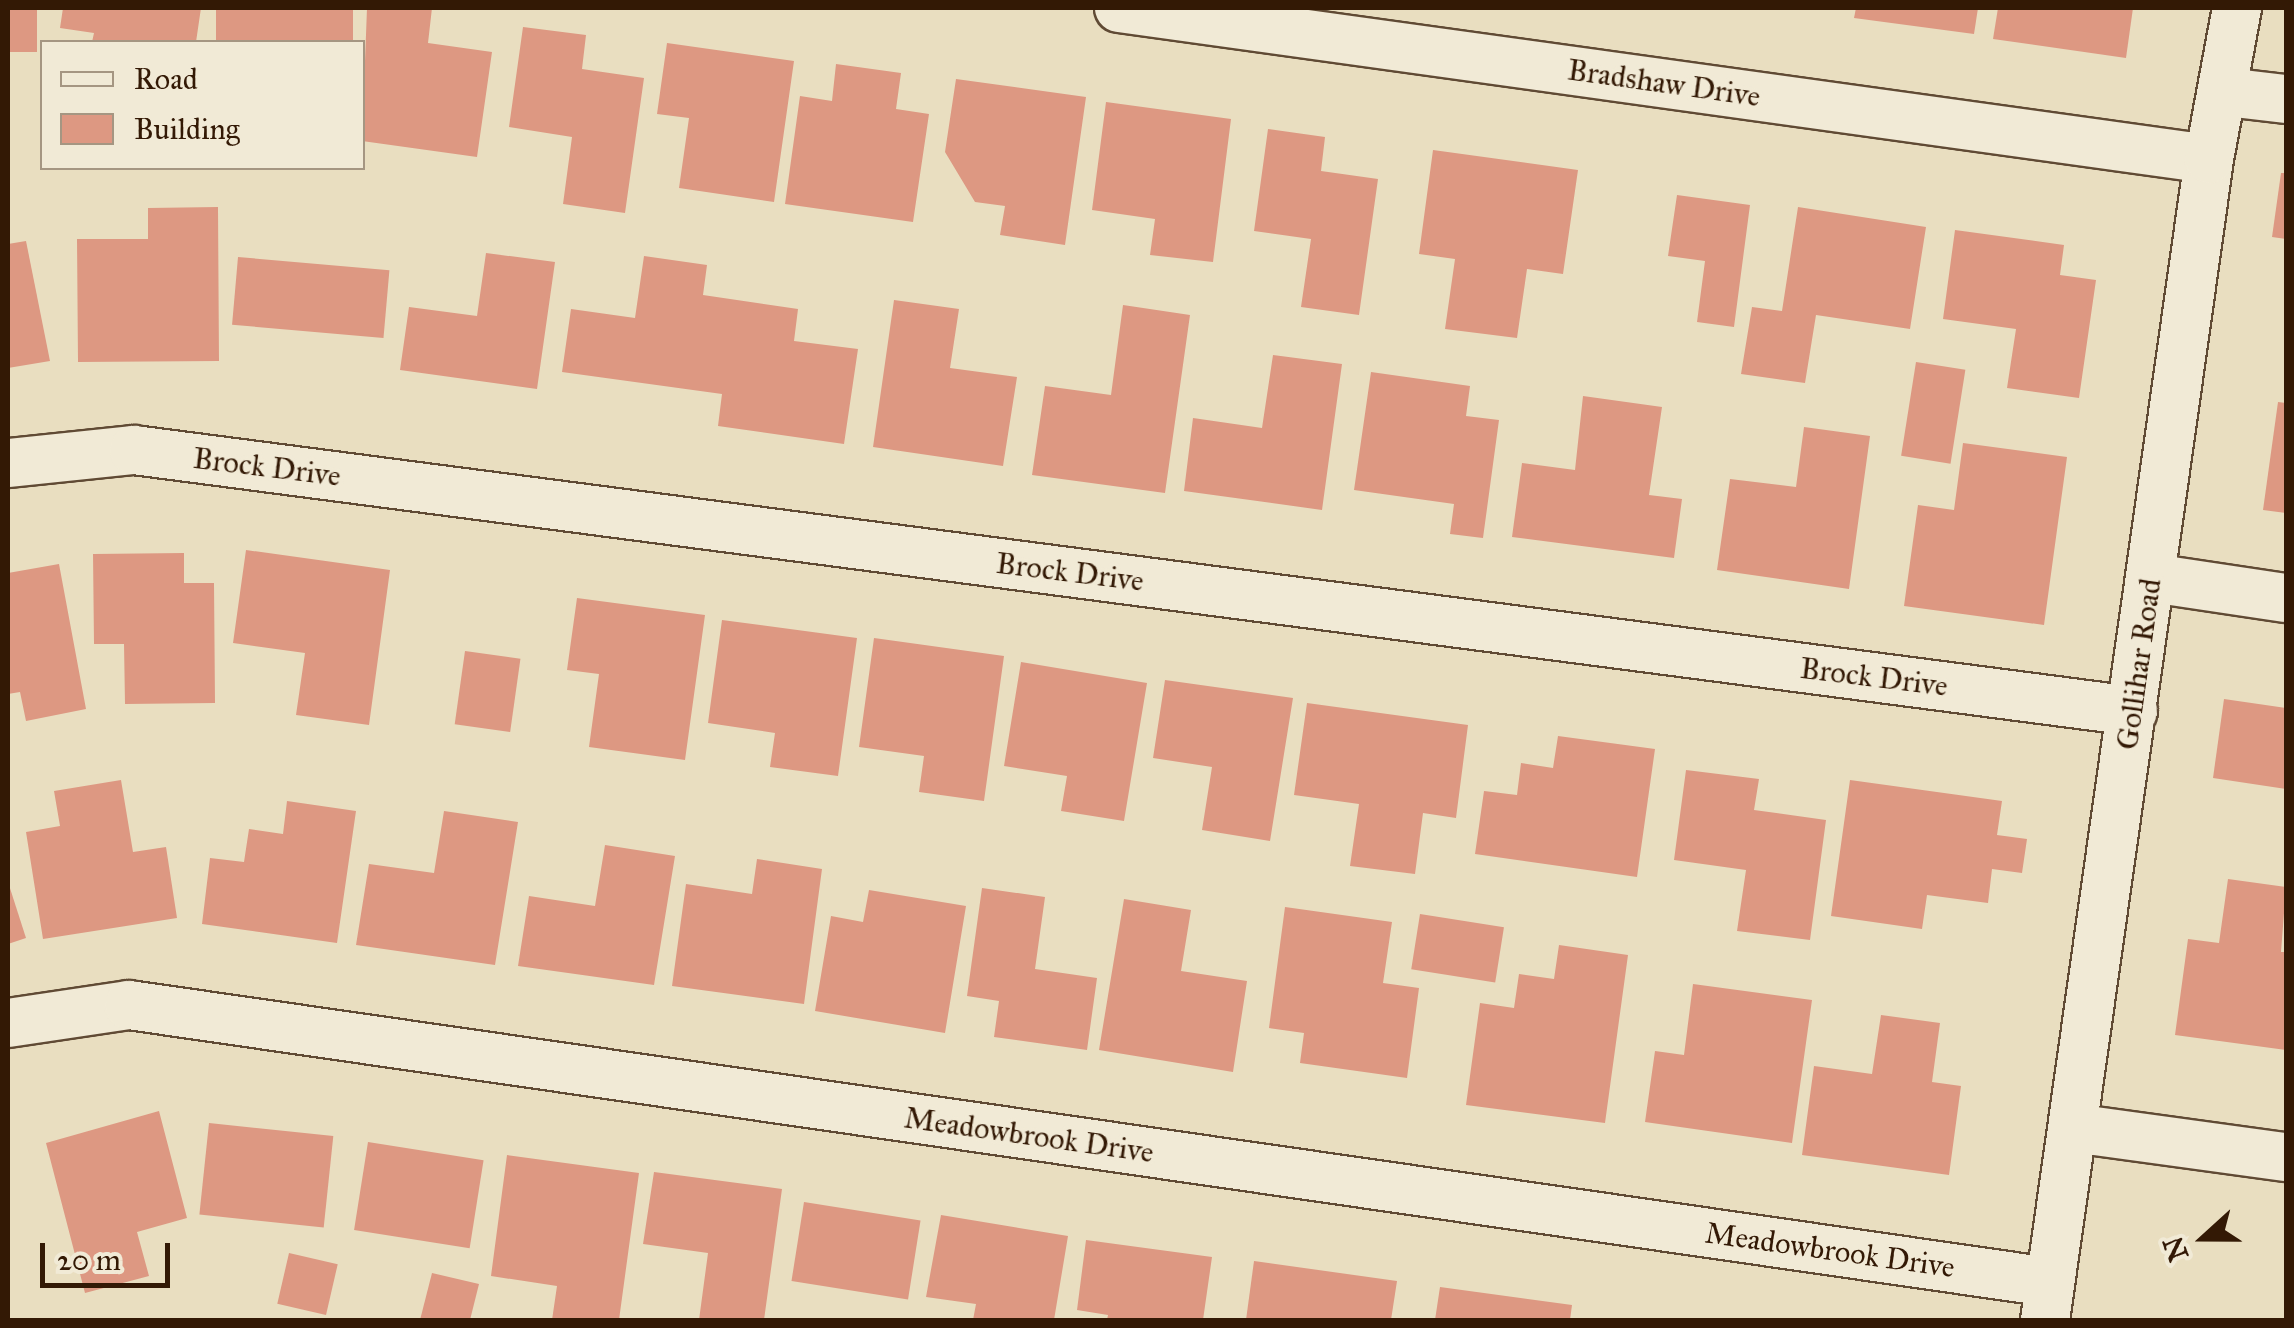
<!DOCTYPE html>
<style>
body{margin:0}
#map{position:relative;width:2294px;height:1328px;overflow:hidden;background:#e9dec0;font-family:"IM FELL Great Primer",serif}
div>[style]{position:absolute}
.building>*{inset:0;background:#dd9882;transform-origin:0 0}
.roads{filter:drop-shadow(2px 0 #604a34) drop-shadow(-2px 0 #604a34) drop-shadow(0 2px #604a34) drop-shadow(0 -2px #604a34)}
.minor>*{height:48px;margin:-24px;padding:0 24px;transform-origin:24px;border-radius:24px;background:#f1ead6}
span{translate:-50% -50%;white-space:nowrap;text-align:center;line-height:1.15;-webkit-text-stroke:8px #f1ead6;paint-order:stroke}
.street-label{font-size:30px;color:#331905}
.frame{position:absolute;inset:0;border:10px solid #331905;pointer-events:none}
.legend{position:absolute;left:40px;top:40px;width:325px;height:130px;box-sizing:border-box;background:#f1ead6;border:2px solid #a59682;margin:0;padding:12px 18px;list-style:none;font-size:30px;color:#331905}
.legend li{display:flex;align-items:center;gap:20px;height:50px}
.legend b{width:50px;border:2px solid #a59682}
.north{position:absolute;left:2154px;top:1188px;width:100px;height:100px;-webkit-text-stroke:8px #f1ead6;paint-order:stroke;rotate:249deg;font-size:28px;font-weight:700;line-height:40px;text-align:center;color:#331905}
.north::after{content:'';display:block;margin:auto;width:35px;height:45px;background:#331905;clip-path:polygon(50% 0,100% 100%,50% 72%,0 100%)}
.scale{position:absolute;left:40px;top:1243px;width:130px;height:45px;box-sizing:border-box;border:5px solid #331905;border-top:0;padding-left:12px;font-size:30px;line-height:35px;white-space:nowrap;color:#331905;-webkit-text-stroke:8px #f1ead6;paint-order:stroke}
</style>
<div id="map">
<div class="building">
<div style="left:8px;top:8px;width:29px;height:44px"></div>
<div style="clip-path:polygon(63px 8px,201px 8px,196px 42px,92px 42px,94px 33px,60px 28px)"></div>
<div style="left:216px;top:8px;width:137px;height:34px"></div>
<div style="clip-path:polygon(367px 8px,432px 8px,428px 43px,492px 52px,477px 157px,362px 141px)"></div>
<div style="clip-path:polygon(1856px 8px,1978px 8px,1974px 34px,1854px 18px)"></div>
<div style="clip-path:polygon(1998px 8px,2133px 8px,2126px 58px,1993px 39px)"></div>
<div style="clip-path:polygon(523px 27px,586px 35px,582px 69px,644px 78px,625px 213px,563px 204px,572px 137px,509px 127px)"></div>
<div style="clip-path:polygon(667px 43px,794px 61px,774px 202px,679px 188px,689px 118px,657px 114px)"></div>
<div style="clip-path:polygon(836px 64px,901px 73px,896px 109px,929px 114px,913px 222px,785px 204px,800px 96px,832px 101px)"></div>
<div style="clip-path:polygon(956px 79px,1086px 97px,1065px 245px,1000px 235px,1005px 206px,975px 202px,945px 152px)"></div>
<div style="clip-path:polygon(1106px 102px,1231px 119px,1213px 262px,1150px 255px,1155px 219px,1092px 210px)"></div>
<div style="clip-path:polygon(1268px 129px,1325px 137px,1321px 171px,1378px 179px,1359px 315px,1301px 307px,1311px 239px,1254px 231px)"></div>
<div style="clip-path:polygon(1433px 150px,1578px 170px,1563px 274px,1527px 269px,1517px 338px,1445px 329px,1455px 259px,1419px 254px)"></div>
<div style="clip-path:polygon(2281px 173px,2286px 173px,2286px 239px,2272px 237px)"></div>
<div style="clip-path:polygon(1677px 195px,1750px 205px,1734px 327px,1697px 322px,1705px 261px,1668px 256px)"></div>
<div style="clip-path:polygon(218px 207px,219px 361px,78px 362px,77px 239px,148px 239px,148px 208px)"></div>
<div style="clip-path:polygon(1798px 207px,1926px 227px,1910px 329px,1816px 315px,1805px 383px,1741px 374px,1752px 307px,1782px 311px)"></div>
<div style="clip-path:polygon(1955px 230px,2064px 245px,2060px 275px,2096px 280px,2079px 398px,2007px 388px,2016px 329px,1943px 319px)"></div>
<div style="clip-path:polygon(26px 241px,50px 361px,8px 368px,8px 244px)"></div>
<div style="clip-path:polygon(486px 253px,555px 262px,537px 389px,400px 370px,409px 307px,477px 316px)"></div>
<div style="clip-path:polygon(644px 256px,707px 265px,703px 295px,798px 309px,794px 341px,858px 349px,844px 444px,718px 426px,722px 394px,562px 372px,571px 309px,635px 318px)"></div>
<div style="left:238px;top:257px;width:152px;height:68px;rotate:5deg"></div>
<div style="clip-path:polygon(894px 300px,959px 309px,950px 368px,1017px 377px,1003px 466px,873px 447px)"></div>
<div style="clip-path:polygon(1123px 305px,1190px 315px,1165px 493px,1032px 475px,1045px 386px,1111px 395px)"></div>
<div style="clip-path:polygon(1273px 355px,1342px 364px,1322px 510px,1184px 491px,1193px 418px,1262px 428px)"></div>
<div style="left:1916px;top:362px;width:50px;height:95px;rotate:9deg"></div>
<div style="clip-path:polygon(1371px 372px,1470px 386px,1466px 416px,1499px 420px,1483px 538px,1450px 534px,1454px 504px,1354px 490px)"></div>
<div style="clip-path:polygon(1583px 396px,1662px 407px,1649px 495px,1682px 499px,1674px 558px,1512px 537px,1522px 463px,1575px 470px)"></div>
<div style="clip-path:polygon(2278px 402px,2286px 403px,2286px 513px,2263px 510px)"></div>
<div style="clip-path:polygon(1804px 427px,1870px 436px,1849px 589px,1717px 570px,1730px 479px,1796px 487px)"></div>
<div style="clip-path:polygon(1963px 443px,2067px 457px,2044px 625px,1904px 606px,1918px 505px,1954px 510px)"></div>
<div style="clip-path:polygon(246px 550px,390px 570px,369px 725px,296px 715px,305px 653px,233px 643px)"></div>
<div style="clip-path:polygon(184px 553px,184px 583px,214px 583px,215px 703px,125px 704px,124px 644px,94px 644px,93px 554px)"></div>
<div style="clip-path:polygon(59px 564px,86px 709px,26px 721px,20px 692px,8px 694px,8px 573px)"></div>
<div style="clip-path:polygon(577px 598px,705px 615px,685px 760px,589px 747px,599px 674px,567px 670px)"></div>
<div style="clip-path:polygon(722px 620px,857px 638px,838px 776px,770px 767px,775px 733px,708px 723px)"></div>
<div style="clip-path:polygon(874px 638px,1004px 656px,984px 801px,919px 792px,924px 756px,859px 747px)"></div>
<div style="left:465px;top:651px;width:56px;height:74px;rotate:8deg"></div>
<div style="clip-path:polygon(1021px 662px,1147px 683px,1124px 821px,1061px 811px,1067px 776px,1004px 766px)"></div>
<div style="clip-path:polygon(1165px 680px,1293px 698px,1270px 841px,1202px 830px,1212px 767px,1153px 758px)"></div>
<div style="clip-path:polygon(2224px 699px,2286px 708px,2286px 789px,2213px 778px)"></div>
<div style="clip-path:polygon(1307px 703px,1468px 725px,1456px 818px,1423px 813px,1415px 874px,1350px 866px,1359px 804px,1294px 795px)"></div>
<div style="clip-path:polygon(1558px 736px,1655px 749px,1637px 877px,1475px 854px,1484px 791px,1517px 795px,1521px 763px,1553px 768px)"></div>
<div style="clip-path:polygon(1686px 770px,1759px 779px,1754px 810px,1826px 820px,1810px 940px,1737px 931px,1746px 870px,1674px 860px)"></div>
<div style="clip-path:polygon(121px 780px,133px 852px,166px 847px,177px 918px,43px 939px,26px 832px,60px 826px,54px 791px)"></div>
<div style="clip-path:polygon(1850px 780px,2002px 801px,1997px 835px,2027px 839px,2022px 873px,1992px 869px,1988px 903px,1927px 895px,1922px 929px,1831px 916px)"></div>
<div style="clip-path:polygon(287px 801px,356px 811px,337px 943px,202px 924px,210px 858px,244px 862px,249px 829px,283px 834px)"></div>
<div style="clip-path:polygon(444px 811px,518px 822px,495px 965px,356px 945px,369px 864px,434px 873px)"></div>
<div style="clip-path:polygon(605px 845px,675px 856px,654px 985px,518px 966px,529px 896px,595px 906px)"></div>
<div style="clip-path:polygon(757px 859px,822px 869px,804px 1004px,672px 986px,686px 884px,752px 894px)"></div>
<div style="clip-path:polygon(2228px 879px,2286px 887px,2281px 952px,2286px 952px,2286px 1050px,2175px 1035px,2188px 939px,2219px 943px)"></div>
<div style="clip-path:polygon(8px 882px,26px 938px,8px 944px)"></div>
<div style="clip-path:polygon(982px 888px,1045px 897px,1035px 969px,1097px 978px,1087px 1050px,994px 1037px,999px 1001px,967px 996px)"></div>
<div style="clip-path:polygon(869px 890px,966px 906px,945px 1033px,815px 1011px,831px 916px,863px 922px)"></div>
<div style="clip-path:polygon(1124px 899px,1191px 910px,1181px 971px,1247px 981px,1233px 1072px,1099px 1050px)"></div>
<div style="clip-path:polygon(1285px 907px,1392px 922px,1383px 983px,1419px 988px,1407px 1078px,1300px 1063px,1304px 1033px,1269px 1028px)"></div>
<div style="left:1420px;top:914px;width:85px;height:56px;rotate:9deg"></div>
<div style="clip-path:polygon(1559px 945px,1628px 955px,1605px 1123px,1466px 1105px,1480px 1003px,1514px 1008px,1519px 974px,1554px 979px)"></div>
<div style="clip-path:polygon(1693px 984px,1812px 1000px,1792px 1143px,1645px 1122px,1655px 1051px,1684px 1055px)"></div>
<div style="clip-path:polygon(1881px 1015px,1940px 1023px,1932px 1082px,1961px 1086px,1949px 1175px,1802px 1155px,1814px 1066px,1872px 1074px)"></div>
<div style="clip-path:polygon(159px 1111px,187px 1218px,137px 1232px,149px 1276px,85px 1293px,46px 1143px)"></div>
<div style="left:209px;top:1123px;width:125px;height:92px;rotate:6deg"></div>
<div style="left:368px;top:1142px;width:117px;height:89px;rotate:9deg"></div>
<div style="clip-path:polygon(507px 1155px,639px 1173px,619px 1320px,552px 1320px,557px 1286px,491px 1276px)"></div>
<div style="clip-path:polygon(654px 1172px,782px 1189px,764px 1320px,699px 1320px,708px 1253px,643px 1244px)"></div>
<div style="left:804px;top:1202px;width:118px;height:80px;rotate:9deg"></div>
<div style="clip-path:polygon(941px 1215px,1068px 1236px,1054px 1320px,973px 1320px,976px 1304px,926px 1297px)"></div>
<div style="clip-path:polygon(1086px 1240px,1212px 1257px,1203px 1320px,1107px 1320px,1108px 1315px,1077px 1310px)"></div>
<div style="left:289px;top:1253px;width:50px;height:52px;rotate:13deg"></div>
<div style="clip-path:polygon(1254px 1261px,1397px 1281px,1391px 1320px,1246px 1320px)"></div>
<div style="clip-path:polygon(432px 1273px,479px 1284px,470px 1320px,420px 1320px)"></div>
<div style="clip-path:polygon(1440px 1287px,1572px 1305px,1570px 1320px,1435px 1320px)"></div>
</div>
<div class="roads">
<div class="minor">
<div style="left:1119px;top:8px;width:1100px;rotate:7.89deg"></div>
<div style="left:2226px;top:92px;width:60px;rotate:6.7deg"></div>
<div style="left:8px;top:463px;width:127px;rotate:-5.9deg"></div>
<div style="left:134px;top:450px;width:2016px;rotate:7.44deg"></div>
<div style="left:2152px;top:578px;width:135px;rotate:8.5deg"></div>
<div style="left:8px;top:1023px;width:122px;rotate:-8.5deg"></div>
<div style="left:129px;top:1005px;width:1941px;rotate:8.21deg"></div>
<div style="left:2073px;top:1128px;width:215px;rotate:7.8deg"></div>
<div style="left:2045px;top:1320px;width:1173px;rotate:-81.96deg"></div>
<div style="left:2209px;top:159px;width:154px;rotate:-79.5deg"></div>
</div>
</div>
<div class="street-label">
<span style="left:1664px;top:83px;rotate:8deg">Bradshaw Drive</span>
<span style="left:267px;top:467px;rotate:7deg">Brock Drive</span>
<span style="left:1070px;top:572px;rotate:7deg">Brock Drive</span>
<span style="left:2139px;top:664px;rotate:-82deg">Gollihar Road</span>
<span style="left:1874px;top:677px;rotate:7deg">Brock Drive</span>
<span style="left:1029px;top:1135px;rotate:8deg">Meadowbrook Drive</span>
<span style="left:1830px;top:1250px;rotate:8deg">Meadowbrook Drive</span>
</div>
<div class="frame"></div>
<ul class="legend">
<li><b style="height:12px;background:#f1ead6"></b>Road</li>
<li><b style="height:28px;background:#dd9882"></b>Building</li>
</ul>
<div class="north">N</div>
<div class="scale">20 m</div>
</div>
